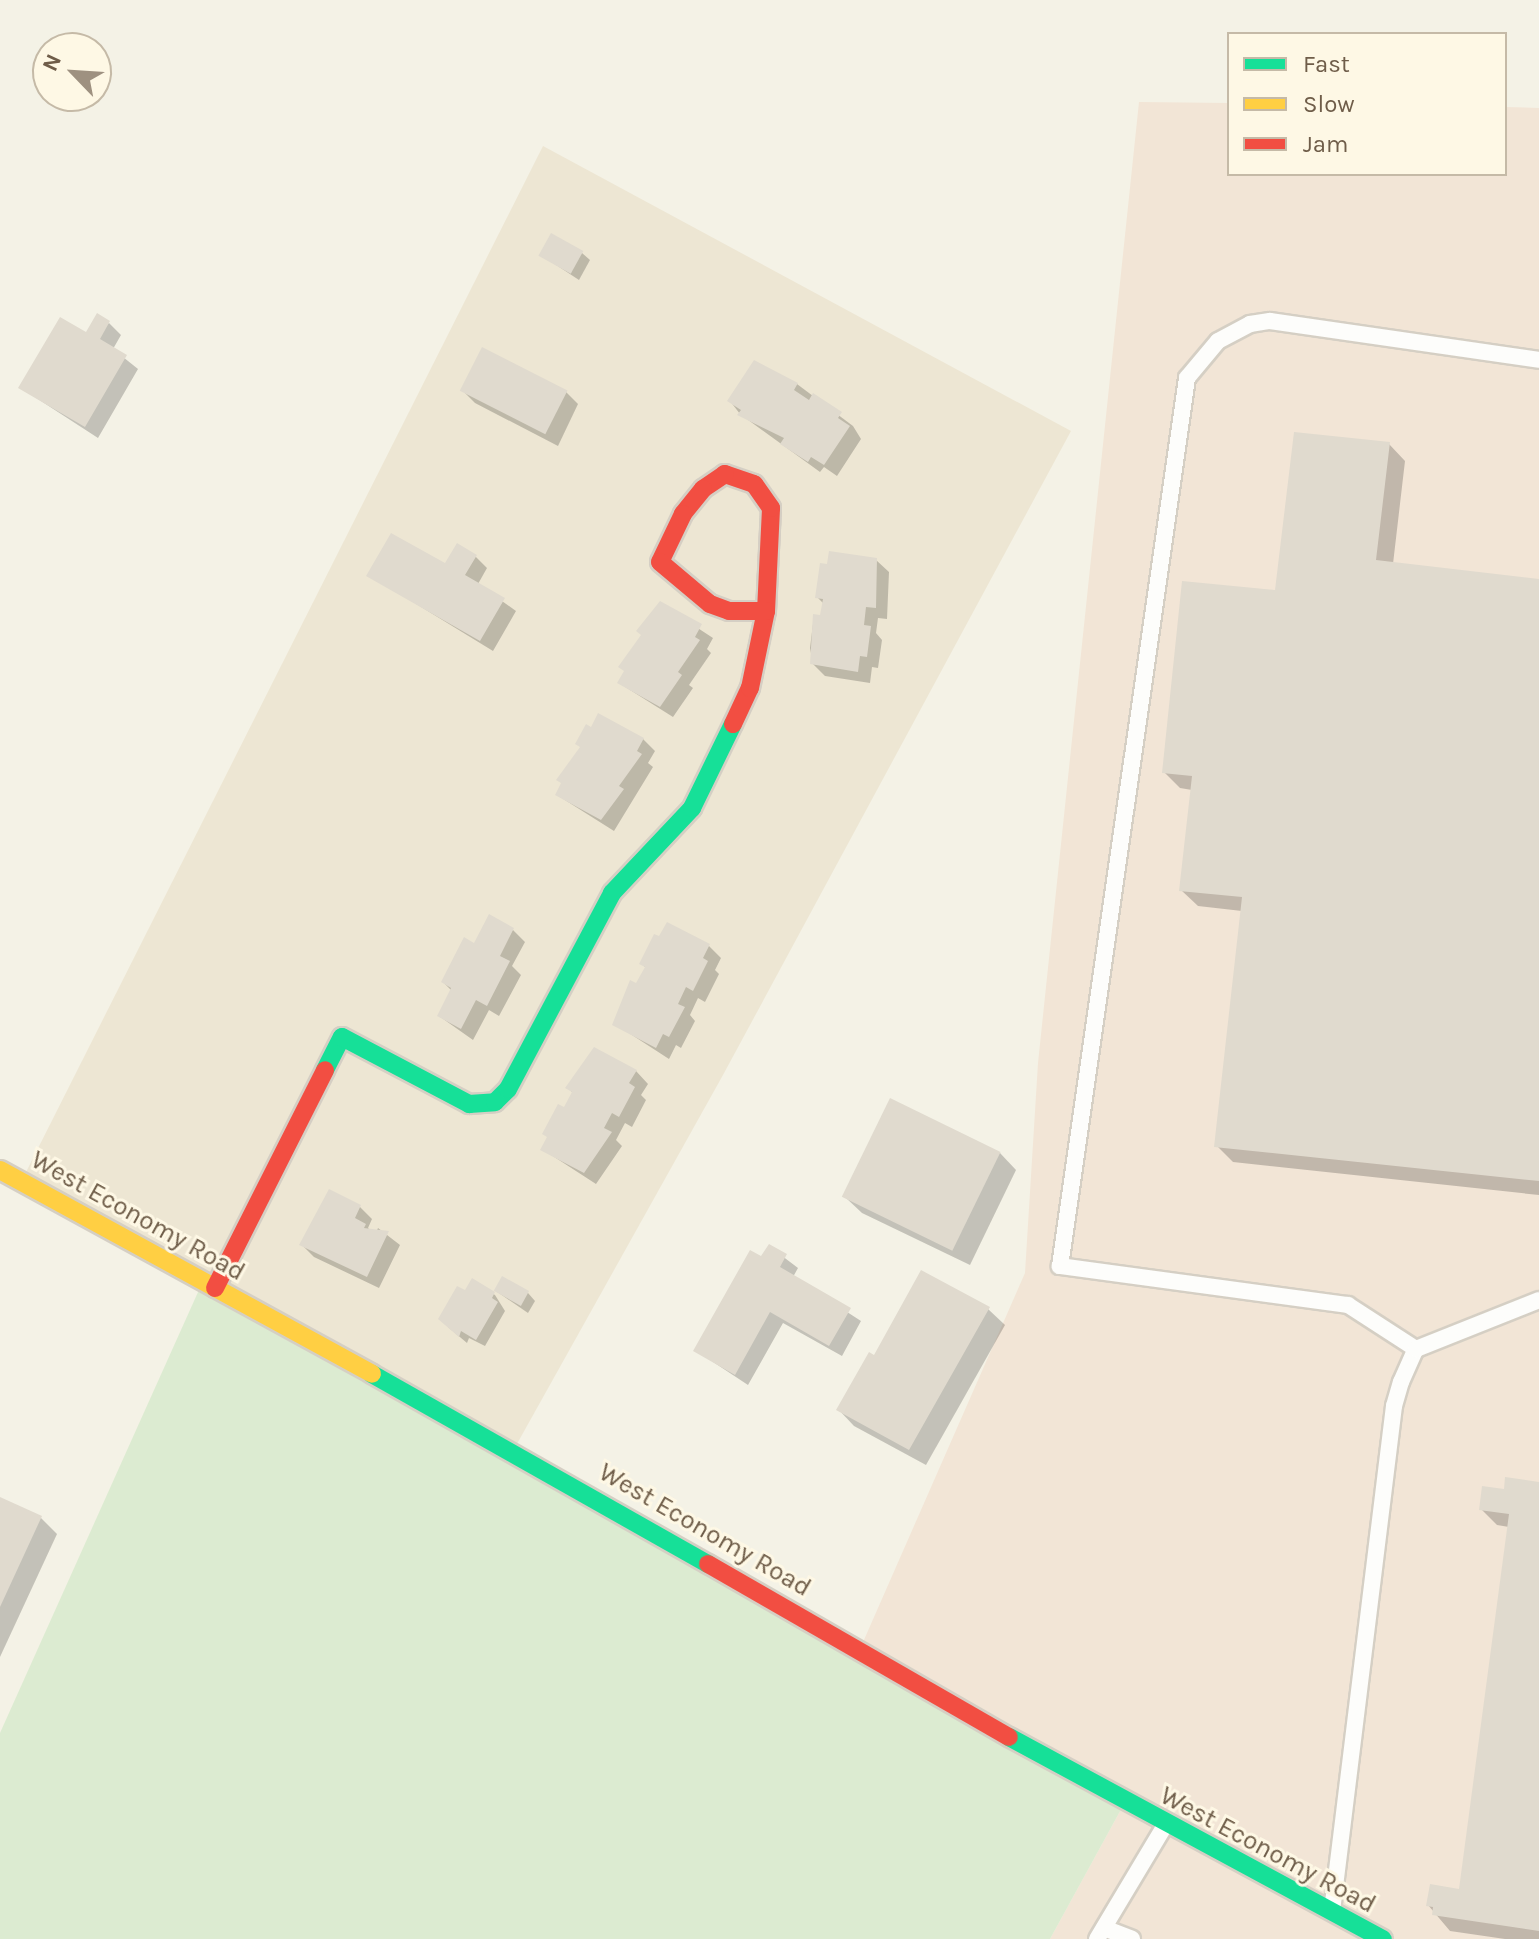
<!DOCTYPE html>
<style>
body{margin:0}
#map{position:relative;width:1539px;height:1939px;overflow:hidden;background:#f4f2e6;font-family:Karla,sans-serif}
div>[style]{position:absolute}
.residential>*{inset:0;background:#ede6d3}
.commercial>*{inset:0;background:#f2e5d6}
.green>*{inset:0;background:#dcebd1}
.shadow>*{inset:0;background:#0003}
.building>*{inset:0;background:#e0dace;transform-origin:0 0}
.roads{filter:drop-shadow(2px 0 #d5cfc4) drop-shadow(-2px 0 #d5cfc4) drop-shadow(0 2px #d5cfc4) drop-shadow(0 -2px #d5cfc4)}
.lane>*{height:16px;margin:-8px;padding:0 8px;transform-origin:8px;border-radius:8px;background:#fdfdfb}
.fast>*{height:18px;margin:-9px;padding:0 9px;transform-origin:9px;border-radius:9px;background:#16e098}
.slow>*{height:18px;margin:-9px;padding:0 9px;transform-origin:9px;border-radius:9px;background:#ffcf43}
.jam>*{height:18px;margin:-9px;padding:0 9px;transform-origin:9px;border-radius:9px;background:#f24e42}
span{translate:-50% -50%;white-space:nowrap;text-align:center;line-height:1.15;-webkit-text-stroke:6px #fef8e5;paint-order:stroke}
.street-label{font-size:26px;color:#6f5d49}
.legend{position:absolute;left:1227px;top:32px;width:280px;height:144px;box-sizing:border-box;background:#fef8e5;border:2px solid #c5baa7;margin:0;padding:10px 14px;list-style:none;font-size:24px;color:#6f5d49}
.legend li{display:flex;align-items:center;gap:16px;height:40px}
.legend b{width:40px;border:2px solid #c5baa7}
.north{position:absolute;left:32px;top:32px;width:80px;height:80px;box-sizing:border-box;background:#fef8e5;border:2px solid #c5baa7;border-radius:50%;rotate:295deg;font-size:22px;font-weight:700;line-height:32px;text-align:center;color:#6f5d49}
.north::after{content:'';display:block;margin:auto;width:28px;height:36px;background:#9e9180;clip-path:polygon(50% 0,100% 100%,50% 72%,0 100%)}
</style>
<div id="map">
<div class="residential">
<div style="clip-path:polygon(543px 146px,1071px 431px,723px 1075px,513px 1451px,21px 1182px)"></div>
</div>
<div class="commercial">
<div style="clip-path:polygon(1139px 102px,1229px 103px,1229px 174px,1505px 174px,1505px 107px,1539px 108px,1539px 1939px,1050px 1939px,1124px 1804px,860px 1649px,1025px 1273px,1038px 1063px)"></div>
</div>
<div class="green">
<div style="clip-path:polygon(203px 1281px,1124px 1804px,1050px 1939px,0 1939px,0 1733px)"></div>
</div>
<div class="shadow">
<div style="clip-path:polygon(582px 253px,590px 260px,579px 280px,541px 255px)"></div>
<div style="clip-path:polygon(109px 323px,121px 335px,113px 349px,138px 369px,98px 438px,21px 388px)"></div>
<div style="clip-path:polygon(754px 363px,797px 384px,853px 426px,861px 439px,837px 476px,824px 467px,820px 472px,740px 414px,730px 401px)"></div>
<div style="clip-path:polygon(463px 391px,566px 392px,578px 404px,558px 446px,475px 403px)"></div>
<div style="clip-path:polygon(1389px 444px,1405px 461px,1393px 564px,1539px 581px,1539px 1195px,1233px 1162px,1217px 1146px,1242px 911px,1198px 906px,1181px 890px,1192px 790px,1180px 788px,1164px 772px,1277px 593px)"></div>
<div style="clip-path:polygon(475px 556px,487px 568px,478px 584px,516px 611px,493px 651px,369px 575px,446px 566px)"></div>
<div style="clip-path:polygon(876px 560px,889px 572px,887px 619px,878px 618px,876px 633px,882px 640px,878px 668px,872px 667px,870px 683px,825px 676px,813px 664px,810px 648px,814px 616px,822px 617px,824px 604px,818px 598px)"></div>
<div style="clip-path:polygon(661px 604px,713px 638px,707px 649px,711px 653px,689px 685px,693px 688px,673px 717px,619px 683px)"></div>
<div style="clip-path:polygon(643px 739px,655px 751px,648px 763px,653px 767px,614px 831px,557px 795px)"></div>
<div style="clip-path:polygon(513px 930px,525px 942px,512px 966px,521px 975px,499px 1016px,489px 1010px,473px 1040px,439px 1016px,452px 991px,443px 982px,475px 945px)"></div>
<div style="clip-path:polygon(709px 946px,721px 958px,715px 970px,719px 974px,705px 1002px,698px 998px,690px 1015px,695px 1021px,681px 1048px,676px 1045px,669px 1059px,615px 1024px,646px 968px,641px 963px)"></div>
<div style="clip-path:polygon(636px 1071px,648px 1084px,641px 1095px,646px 1100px,632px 1127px,625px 1123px,616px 1140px,622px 1146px,596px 1184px,542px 1149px,573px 1093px,568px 1088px)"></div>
<div style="clip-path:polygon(1000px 1153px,1016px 1170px,970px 1265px,862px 1213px,845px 1197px)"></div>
<div style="clip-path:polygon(330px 1192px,360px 1207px,372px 1219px,368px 1228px,375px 1235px,378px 1228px,400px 1245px,379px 1288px,314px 1257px,302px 1245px)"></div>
<div style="clip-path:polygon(769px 1246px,798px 1268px,793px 1277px,861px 1321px,842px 1356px,783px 1323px,748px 1385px,695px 1350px)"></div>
<div style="clip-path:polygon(472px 1281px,495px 1295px,505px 1311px,485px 1346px,469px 1338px,467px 1343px,448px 1327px)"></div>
<div style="clip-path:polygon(496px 1291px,528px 1293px,535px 1301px,528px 1313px)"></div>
<div style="clip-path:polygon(988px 1309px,1005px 1325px,926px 1465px,854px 1426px,838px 1409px,875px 1358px)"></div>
<div style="clip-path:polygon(1539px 1483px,1539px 1939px,1505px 1939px,1450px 1931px,1428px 1905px,1461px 1891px,1509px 1527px,1497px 1525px,1481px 1509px,1506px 1492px)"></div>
<div style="clip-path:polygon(0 1499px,41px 1518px,57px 1534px,0 1657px)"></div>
</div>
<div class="building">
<div style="left:551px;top:233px;width:37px;height:26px;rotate:29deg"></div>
<div style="clip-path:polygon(97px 313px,110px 321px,100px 339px,127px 355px,85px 427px,18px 388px,60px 317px,86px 332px)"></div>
<div style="left:482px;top:347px;width:96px;height:49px;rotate:27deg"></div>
<div style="clip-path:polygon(754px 360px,798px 383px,794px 390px,809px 400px,813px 393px,842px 412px,838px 418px,850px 426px,824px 465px,811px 457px,808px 462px,780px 444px,784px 438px,737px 415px,741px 410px,727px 401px)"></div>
<div style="clip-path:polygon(1294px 432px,1390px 442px,1376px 560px,1539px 579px,1539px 1181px,1214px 1147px,1242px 897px,1179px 891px,1192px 776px,1162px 773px,1182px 581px,1275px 590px)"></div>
<div style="clip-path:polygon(391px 533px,445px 563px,457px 543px,477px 555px,465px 575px,505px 598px,480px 641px,366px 576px)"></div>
<div style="clip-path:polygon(829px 551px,877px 558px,876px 608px,866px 607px,864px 625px,871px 626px,867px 657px,860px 656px,858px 672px,810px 664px,813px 614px,820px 615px,823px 599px,815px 598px,820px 563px,827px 564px)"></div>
<div style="clip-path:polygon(660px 601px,702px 624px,695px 637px,700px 640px,678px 672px,682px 675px,660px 707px,617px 683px,624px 671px,618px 667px,641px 635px,636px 631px)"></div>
<div style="clip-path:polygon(598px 713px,644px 738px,637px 751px,642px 754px,619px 786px,624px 789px,601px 820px,555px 795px,561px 783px,556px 780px,580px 747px,575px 744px,586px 724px,591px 727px)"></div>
<div style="clip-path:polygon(489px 914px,514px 928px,500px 956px,510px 961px,487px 1006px,476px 1000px,461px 1029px,437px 1016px,451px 988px,441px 982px,464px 937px,474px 943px)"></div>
<div style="clip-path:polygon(667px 922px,710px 944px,703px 958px,708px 961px,693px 991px,686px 987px,678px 1004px,685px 1007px,669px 1037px,663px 1034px,656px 1048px,612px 1025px,630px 980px,636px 983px,645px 967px,639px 964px,654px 934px,659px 936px)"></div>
<div style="clip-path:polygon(594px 1047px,637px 1070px,629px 1083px,635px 1087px,619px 1117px,612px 1113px,604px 1128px,612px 1132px,584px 1173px,540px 1150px,547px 1137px,542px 1134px,558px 1104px,564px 1107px,572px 1092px,565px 1088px)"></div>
<div style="left:890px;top:1098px;width:123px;height:110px;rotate:26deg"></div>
<div style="clip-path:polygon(329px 1189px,361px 1205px,355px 1218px,366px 1224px,364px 1228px,389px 1231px,367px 1277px,299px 1245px)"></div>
<div style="clip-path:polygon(769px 1244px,787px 1254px,780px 1267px,851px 1308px,829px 1346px,770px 1312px,735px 1375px,693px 1351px,750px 1250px,761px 1256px)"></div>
<div style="clip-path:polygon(921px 1270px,990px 1307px,909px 1450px,836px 1410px,869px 1352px,874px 1355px)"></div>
<div style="left:502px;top:1276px;width:31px;height:17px;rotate:29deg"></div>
<div style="clip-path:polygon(472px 1278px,495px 1292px,492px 1298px,498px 1302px,476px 1340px,461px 1331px,459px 1337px,438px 1319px,457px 1286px,465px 1290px)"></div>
<div style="clip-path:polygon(1505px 1477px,1539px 1482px,1539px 1931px,1432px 1915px,1433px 1907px,1426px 1906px,1430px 1884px,1459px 1889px,1509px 1514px,1479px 1510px,1482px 1486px,1504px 1489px)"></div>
<div style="clip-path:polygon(0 1497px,42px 1516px,0 1607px)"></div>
</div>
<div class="roads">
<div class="lane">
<div style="left:1416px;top:1349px;width:81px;rotate:-147.1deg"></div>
<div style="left:1348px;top:1305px;width:291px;rotate:-172.3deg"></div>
<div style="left:1060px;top:1266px;width:897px;rotate:-81.86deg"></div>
<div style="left:1187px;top:378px;width:48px;rotate:-50deg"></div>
<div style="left:1218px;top:341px;width:36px;rotate:-28deg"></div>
<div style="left:1250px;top:324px;width:20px;rotate:-9deg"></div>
<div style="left:1270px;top:321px;width:272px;rotate:8.2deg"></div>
<div style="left:1332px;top:1911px;width:509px;rotate:-83deg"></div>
<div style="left:1394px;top:1406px;width:25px;rotate:-74deg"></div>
<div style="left:1401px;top:1382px;width:36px;rotate:-66deg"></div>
<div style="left:1416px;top:1349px;width:132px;rotate:-21.7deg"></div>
<div style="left:1104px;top:1928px;width:30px;rotate:21deg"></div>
<div style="left:1097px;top:1939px;width:131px;rotate:-59.1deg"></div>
</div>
<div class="fast">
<div style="left:325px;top:1070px;width:37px;rotate:-63deg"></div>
<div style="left:342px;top:1037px;width:144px;rotate:27.8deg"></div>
<div style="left:469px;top:1104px;width:26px;rotate:-4deg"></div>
<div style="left:495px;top:1102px;width:18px;rotate:-45deg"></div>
<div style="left:508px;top:1089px;width:222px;rotate:-62deg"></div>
<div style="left:612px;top:893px;width:117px;rotate:-46.7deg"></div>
<div style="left:692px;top:808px;width:93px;rotate:-64deg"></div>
<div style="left:372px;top:1374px;width:386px;rotate:29.5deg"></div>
<div style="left:1009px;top:1737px;width:425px;rotate:28.4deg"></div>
</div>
<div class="slow">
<div style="left:0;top:1170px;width:424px;rotate:28.7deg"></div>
</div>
<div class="jam">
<div style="left:733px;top:724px;width:40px;rotate:-65deg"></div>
<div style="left:750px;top:688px;width:79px;rotate:-78.3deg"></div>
<div style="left:766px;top:611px;width:103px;rotate:-87.2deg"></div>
<div style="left:771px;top:508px;width:29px;rotate:-125deg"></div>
<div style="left:754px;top:484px;width:31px;rotate:-161deg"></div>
<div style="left:725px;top:474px;width:27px;rotate:146deg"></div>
<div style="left:703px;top:489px;width:32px;rotate:129deg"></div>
<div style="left:683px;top:514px;width:53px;rotate:115.6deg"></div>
<div style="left:660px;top:562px;width:65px;rotate:40deg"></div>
<div style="left:710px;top:604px;width:20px;rotate:20deg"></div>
<div style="left:729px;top:611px;width:37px"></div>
<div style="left:215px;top:1288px;width:244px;rotate:-63.2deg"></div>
<div style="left:708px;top:1564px;width:347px;rotate:29.9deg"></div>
</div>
</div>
<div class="street-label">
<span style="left:138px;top:1216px;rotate:29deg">West Economy Road</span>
<span style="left:705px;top:1530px;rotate:30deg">West Economy Road</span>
<span style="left:1268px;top:1850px;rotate:28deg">West Economy Road</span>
</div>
<ul class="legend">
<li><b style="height:10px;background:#16e098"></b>Fast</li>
<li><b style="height:10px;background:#ffcf43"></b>Slow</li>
<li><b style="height:10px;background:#f24e42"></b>Jam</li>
</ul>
<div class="north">N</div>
</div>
